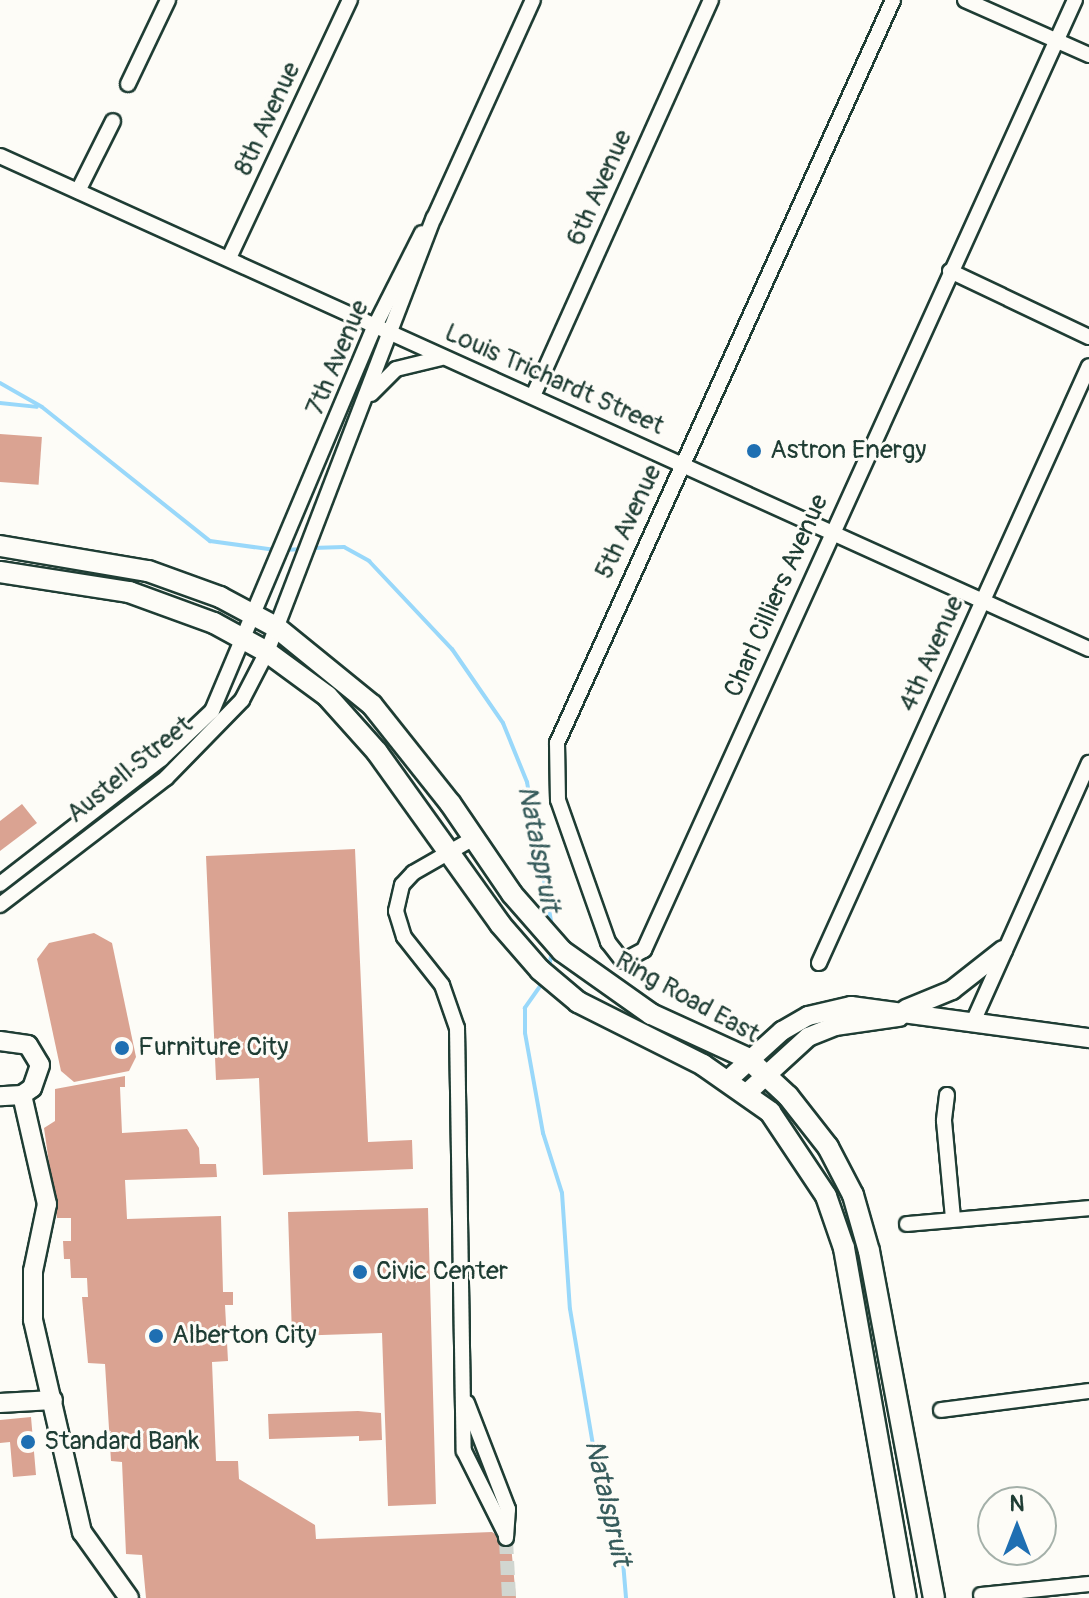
<!DOCTYPE html>
<style>
body{margin:0}
#map{position:relative;width:1089px;height:1598px;overflow:hidden;background:#fdfcf7;font-family:Pangolin,sans-serif}
div>[style]{position:absolute}
.stream>*{height:4px;margin:-2px;padding:0 2px;transform-origin:2px;border-radius:2px;background:#99d8fa}
.building>*{inset:0;background:#daa392;transform-origin:0 0}
.street-tunnel>*{height:14px;margin-top:-7px;transform-origin:0;background:repeating-linear-gradient(90deg,#d1d6d0 0 14px,transparent 0 21px)}
.roads{filter:drop-shadow(2px 0 #1f3d34) drop-shadow(-2px 0 #1f3d34) drop-shadow(0 2px #1f3d34) drop-shadow(0 -2px #1f3d34)}
.street>*{height:14px;margin:-7px;padding:0 7px;transform-origin:7px;border-radius:7px;background:#fdfcf7}
.secondary>*{height:18px;margin:-9px;padding:0 9px;transform-origin:9px;border-radius:9px;background:#fdfcf7}
.primary>*{height:20px;margin:-10px;padding:0 10px;transform-origin:10px;border-radius:10px;background:#fdfcf7}
.dots>*{width:22px;height:22px;translate:-50% -50%;box-sizing:border-box;border:4px solid #fdfcf7;border-radius:50%}
span{translate:-50% -50%;white-space:nowrap;text-align:center;line-height:1.15;-webkit-text-stroke:6px #fdfcf7;paint-order:stroke}
.street-label{font-size:26px;color:#1f3d34}
.poi-label{font-size:26px;color:#1f3d34}
.left{translate:0 -50%;text-align:left}
.water-label{font-size:28px;color:#375c5c;font-style:italic}
.north{position:absolute;left:977px;top:1486px;width:80px;height:80px;box-sizing:border-box;background:#fdfcf7;border:2px solid #a4b0a9;border-radius:50%;rotate:0deg;font-size:22px;font-weight:700;line-height:32px;text-align:center;color:#1f3d34}
.north::after{content:'';display:block;margin:auto;width:28px;height:36px;background:#1f6fb2;clip-path:polygon(50% 0,100% 100%,50% 72%,0 100%)}
</style>
<div id="map">
<div class="stream">
<div style="left:0;top:383px;width:48px;rotate:29.7deg"></div>
<div style="left:42px;top:407px;width:215px;rotate:38.6deg"></div>
<div style="left:210px;top:541px;width:66px;rotate:7.9deg"></div>
<div style="left:0;top:403px;width:37px;rotate:6deg"></div>
<div style="left:312px;top:548px;width:32px;rotate:-2deg"></div>
<div style="left:344px;top:547px;width:29px;rotate:29deg"></div>
<div style="left:369px;top:561px;width:121px;rotate:46.7deg"></div>
<div style="left:452px;top:649px;width:90px;rotate:55.4deg"></div>
<div style="left:503px;top:723px;width:64px;rotate:67.9deg"></div>
<div style="left:527px;top:782px;width:147px;rotate:80.2deg"></div>
<div style="left:284px;top:550px;width:19px;rotate:-3deg"></div>
<div style="left:548px;top:970px;width:18px;rotate:-77deg"></div>
<div style="left:543px;top:982px;width:32px;rotate:125deg"></div>
<div style="left:525px;top:1008px;width:25px;rotate:90deg"></div>
<div style="left:525px;top:1033px;width:102px;rotate:79.8deg"></div>
<div style="left:543px;top:1133px;width:63px;rotate:72.4deg"></div>
<div style="left:562px;top:1193px;width:116px;rotate:86.1deg"></div>
<div style="left:570px;top:1309px;width:144px;rotate:80.4deg"></div>
<div style="left:594px;top:1451px;width:103px;rotate:74.2deg"></div>
<div style="left:622px;top:1550px;width:48px;rotate:85.2deg"></div>
</div>
<div class="building">
<div style="left:0;top:434px;width:42px;height:48px;rotate:4deg"></div>
<div style="clip-path:polygon(22px 804px,37px 823px,0 851px,0 821px)"></div>
<div style="clip-path:polygon(355px 849px,368px 1142px,412px 1140px,413px 1169px,263px 1175px,259px 1078px,216px 1080px,206px 856px)"></div>
<div style="clip-path:polygon(94px 933px,112px 943px,136px 1057px,129px 1071px,74px 1082px,61px 1071px,37px 959px,49px 943px)"></div>
<div style="clip-path:polygon(125px 1076px,125px 1087px,120px 1087px,122px 1133px,187px 1129px,199px 1148px,200px 1164px,216px 1164px,217px 1177px,125px 1180px,127px 1219px,221px 1216px,223px 1292px,233px 1292px,233px 1305px,225px 1305px,228px 1361px,212px 1362px,216px 1461px,238px 1461px,239px 1479px,315px 1525px,316px 1539px,492px 1532px,511px 1545px,516px 1598px,146px 1598px,142px 1555px,126px 1554px,122px 1462px,111px 1461px,105px 1364px,88px 1363px,82px 1297px,88px 1297px,87px 1278px,71px 1278px,70px 1259px,64px 1259px,63px 1241px,71px 1241px,71px 1218px,57px 1218px,44px 1128px,55px 1121px,55px 1089px)"></div>
<div style="clip-path:polygon(428px 1208px,436px 1504px,388px 1506px,382px 1333px,292px 1336px,288px 1212px)"></div>
<div style="clip-path:polygon(358px 1411px,381px 1413px,382px 1440px,359px 1441px,359px 1436px,269px 1439px,268px 1414px)"></div>
<div style="clip-path:polygon(31px 1417px,36px 1475px,13px 1477px,10px 1442px,0 1443px,0 1420px)"></div>
</div>
<div class="street-tunnel">
<div style="left:506px;top:1540px;width:58px;rotate:87deg"></div>
</div>
<div class="roads">
<div class="street">
<div style="left:893px;top:0;width:815px;rotate:114.33deg"></div>
<div style="left:557px;top:743px;width:57px;rotate:89deg"></div>
<div style="left:558px;top:800px;width:151px;rotate:70.6deg"></div>
<div style="left:608px;top:942px;width:24px;rotate:52deg"></div>
<div style="left:623px;top:961px;width:24px;rotate:-28deg"></div>
<div style="left:644px;top:950px;width:1043px;rotate:-65.6deg"></div>
<div style="left:965px;top:0;width:136px;rotate:23.9deg"></div>
<div style="left:128px;top:84px;width:93px;rotate:-64.5deg"></div>
<div style="left:0;top:156px;width:1195px;rotate:24.36deg"></div>
<div style="left:78px;top:191px;width:78px;rotate:-63.4deg"></div>
<div style="left:229px;top:258px;width:285px;rotate:-64.9deg"></div>
<div style="left:950px;top:271px;width:154px;rotate:25.4deg"></div>
<div style="left:371px;top:394px;width:35px;rotate:-45deg"></div>
<div style="left:396px;top:369px;width:46px;rotate:-13.7deg"></div>
<div style="left:533px;top:396px;width:434px;rotate:-65.8deg"></div>
<div style="left:474px;top:838px;width:70px;rotate:150.2deg"></div>
<div style="left:413px;top:873px;width:16px;rotate:133deg"></div>
<div style="left:402px;top:885px;width:27px;rotate:103deg"></div>
<div style="left:396px;top:911px;width:27px;rotate:73deg"></div>
<div style="left:404px;top:937px;width:61px;rotate:51.6deg"></div>
<div style="left:442px;top:985px;width:46px;rotate:70.8deg"></div>
<div style="left:457px;top:1028px;width:423px;rotate:89.1deg"></div>
<div style="left:464px;top:1451px;width:94px;rotate:63.4deg"></div>
<div style="left:0;top:884px;width:204px;rotate:-37.8deg"></div>
<div style="left:161px;top:759px;width:70px;rotate:-43.3deg"></div>
<div style="left:212px;top:711px;width:418px;rotate:-67.1deg"></div>
<div style="left:375px;top:326px;width:104px;rotate:-63.2deg"></div>
<div style="left:0;top:905px;width:209px;rotate:-37.4deg"></div>
<div style="left:166px;top:778px;width:109px;rotate:-45.7deg"></div>
<div style="left:242px;top:700px;width:54px;rotate:-62.5deg"></div>
<div style="left:267px;top:652px;width:465px;rotate:-69deg"></div>
<div style="left:434px;top:218px;width:239px;rotate:-65.6deg"></div>
<div style="left:819px;top:963px;width:655px;rotate:-65.66deg"></div>
<div style="left:973px;top:1022px;width:284px;rotate:-65.9deg"></div>
<div style="left:947px;top:1095px;width:26px;rotate:97deg"></div>
<div style="left:944px;top:1121px;width:97px;rotate:84.7deg"></div>
<div style="left:907px;top:1224px;width:183px;rotate:-5deg"></div>
<div style="left:467px;top:1403px;width:114px;rotate:68.9deg"></div>
<div style="left:508px;top:1509px;width:29px;rotate:94deg"></div>
<div style="left:941px;top:1410px;width:149px;rotate:-7.3deg"></div>
<div style="left:981px;top:1595px;width:109px;rotate:-5.8deg"></div>
</div>
<div class="secondary">
<div style="left:906px;top:1009px;width:50px;rotate:-22.4deg"></div>
<div style="left:952px;top:990px;width:65px;rotate:-38.1deg"></div>
<div style="left:0;top:1041px;width:28px;rotate:8deg"></div>
<div style="left:28px;top:1045px;width:23px;rotate:59deg"></div>
<div style="left:40px;top:1065px;width:24px;rotate:109deg"></div>
<div style="left:32px;top:1088px;width:12px;rotate:145deg"></div>
<div style="left:22px;top:1095px;width:22px;rotate:177deg"></div>
<div style="left:729px;top:1079px;width:72px;rotate:-42.2deg"></div>
<div style="left:782px;top:1031px;width:30px;rotate:-30deg"></div>
<div style="left:808px;top:1016px;width:44px;rotate:-13.1deg"></div>
<div style="left:851px;top:1006px;width:240px;rotate:7.7deg"></div>
<div style="left:748px;top:1092px;width:81px;rotate:-42.5deg"></div>
<div style="left:808px;top:1037px;width:29px;rotate:-22deg"></div>
<div style="left:835px;top:1026px;width:65px;rotate:-8deg"></div>
<div style="left:22px;top:1095px;width:112px;rotate:77.1deg"></div>
<div style="left:47px;top:1204px;width:68px;rotate:101.8deg"></div>
<div style="left:33px;top:1271px;width:49px;rotate:90deg"></div>
<div style="left:33px;top:1320px;width:218px;rotate:77deg"></div>
<div style="left:82px;top:1532px;width:81px;rotate:54.5deg"></div>
<div style="left:0;top:1403px;width:53px;rotate:-3.2deg"></div>
</div>
<div class="primary">
<div style="left:0;top:546px;width:150px;rotate:9.6deg"></div>
<div style="left:148px;top:571px;width:77px;rotate:19.9deg"></div>
<div style="left:220px;top:597px;width:64px;rotate:28.2deg"></div>
<div style="left:276px;top:627px;width:124px;rotate:39.1deg"></div>
<div style="left:372px;top:705px;width:125px;rotate:51.5deg"></div>
<div style="left:450px;top:803px;width:110px;rotate:55.7deg"></div>
<div style="left:512px;top:894px;width:76px;rotate:48.7deg"></div>
<div style="left:562px;top:951px;width:109px;rotate:35.3deg"></div>
<div style="left:651px;top:1014px;width:106px;rotate:24.6deg"></div>
<div style="left:747px;top:1058px;width:56px;rotate:42.8deg"></div>
<div style="left:788px;top:1096px;width:65px;rotate:51.9deg"></div>
<div style="left:828px;top:1147px;width:54px;rotate:62.5deg"></div>
<div style="left:853px;top:1195px;width:58px;rotate:74.1deg"></div>
<div style="left:869px;top:1251px;width:353px;rotate:79.4deg"></div>
<div style="left:0;top:572px;width:131px;rotate:8.8deg"></div>
<div style="left:129px;top:592px;width:90px;rotate:20deg"></div>
<div style="left:214px;top:623px;width:60px;rotate:28.7deg"></div>
<div style="left:267px;top:652px;width:74px;rotate:36.3deg"></div>
<div style="left:327px;top:696px;width:75px;rotate:48.2deg"></div>
<div style="left:377px;top:752px;width:211px;rotate:54.4deg"></div>
<div style="left:500px;top:924px;width:61px;rotate:49deg"></div>
<div style="left:540px;top:970px;width:50px;rotate:40.1deg"></div>
<div style="left:578px;top:1002px;width:140px;rotate:26.7deg"></div>
<div style="left:703px;top:1065px;width:82px;rotate:35deg"></div>
<div style="left:770px;top:1112px;width:101px;rotate:56.3deg"></div>
<div style="left:826px;top:1196px;width:55px;rotate:70.9deg"></div>
<div style="left:844px;top:1248px;width:355px;rotate:80deg"></div>
</div>
</div>
<div class="dots">
<div style="left:754px;top:451px;background:#1f6fb2"></div>
<div style="left:122px;top:1048px;background:#1f6fb2"></div>
<div style="left:360px;top:1272px;background:#1f6fb2"></div>
<div style="left:156px;top:1336px;background:#1f6fb2"></div>
<div style="left:28px;top:1442px;background:#1f6fb2"></div>
</div>
<div class="street-label">
<span style="left:268px;top:119px;rotate:-65deg">8th Avenue</span>
<span style="left:600px;top:188px;rotate:-66deg">6th Avenue</span>
<span style="left:338px;top:358px;rotate:-67deg">7th Avenue</span>
<span style="left:554px;top:380px;rotate:24deg">Louis Trichardt Street</span>
<span style="left:629px;top:522px;rotate:-65deg">5th Avenue</span>
<span style="left:777px;top:596px;rotate:-66deg">Charl Cilliers Avenue</span>
<span style="left:932px;top:654px;rotate:-66deg">4th Avenue</span>
<span style="left:130px;top:770px;rotate:-39deg">Austell Street</span>
<span style="left:687px;top:998px;rotate:29deg">Ring Road East</span>
</div>
<div class="poi-label">
<span class="left" style="left:770px;top:451px">Astron Energy</span>
<span class="left" style="left:138px;top:1048px">Furniture City</span>
<span class="left" style="left:376px;top:1272px">Civic Center</span>
<span class="left" style="left:172px;top:1336px">Alberton City</span>
<span class="left" style="left:44px;top:1442px">Standard Bank</span>
</div>
<div class="water-label">
<span style="left:538px;top:849px;rotate:79deg">Natalspruit</span>
<span style="left:607px;top:1503px;rotate:77deg">Natalspruit</span>
</div>
<div class="north">N</div>
</div>
